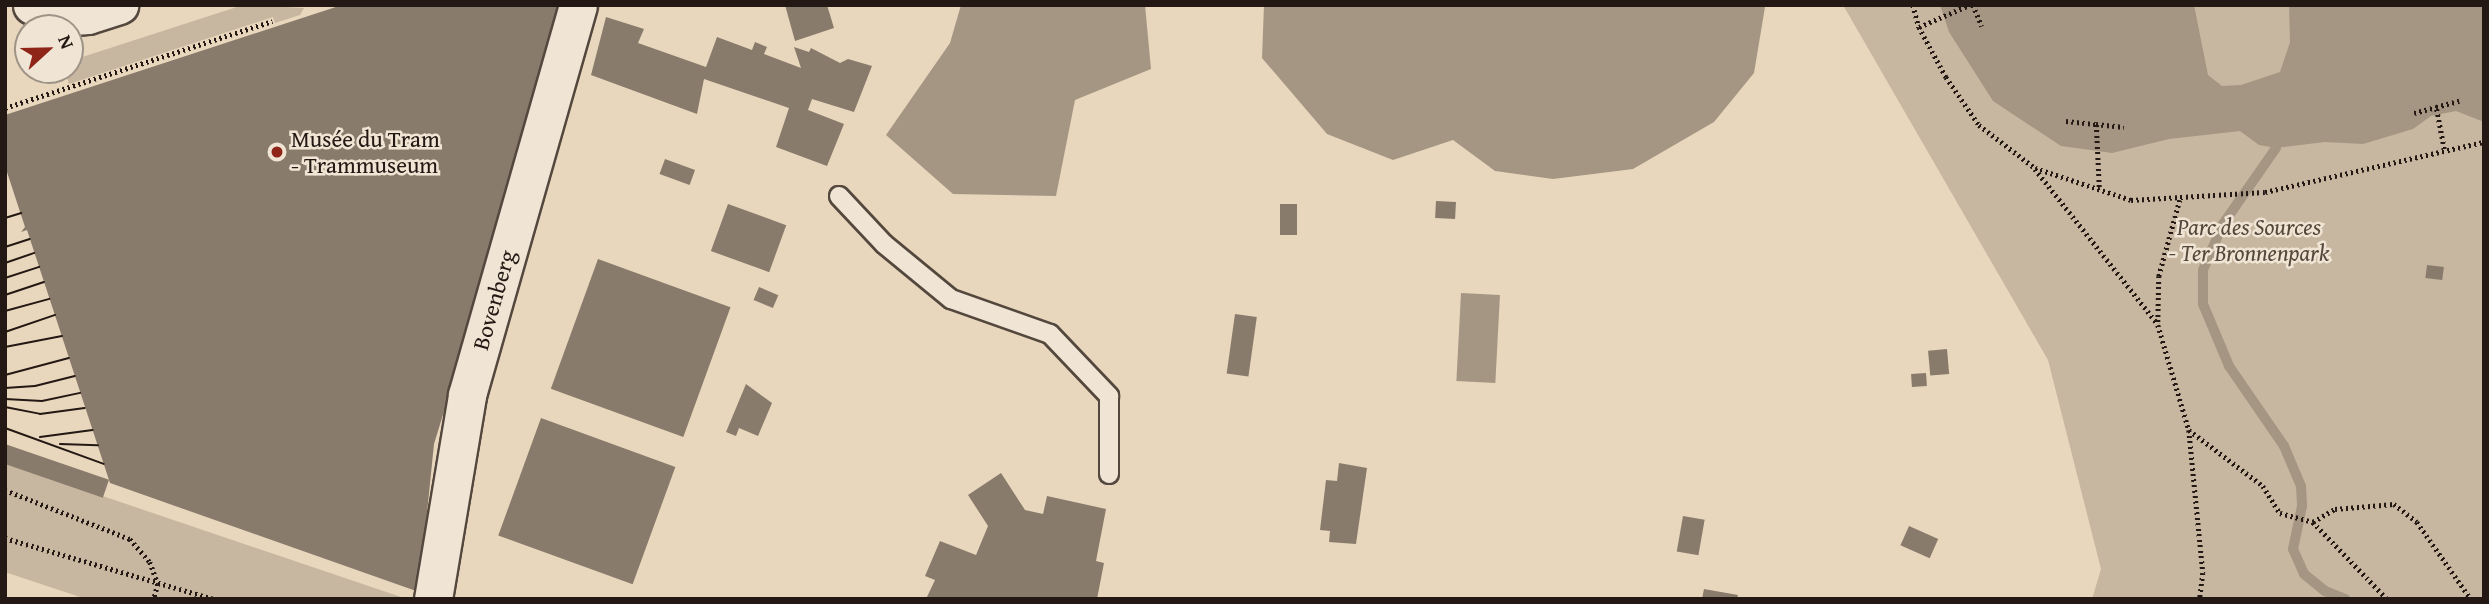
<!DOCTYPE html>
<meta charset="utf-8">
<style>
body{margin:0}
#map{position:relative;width:2489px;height:604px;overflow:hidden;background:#e8d7bd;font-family:"Gentium Book Plus",serif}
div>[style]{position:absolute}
.green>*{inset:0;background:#c7b7a0}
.water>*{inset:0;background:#a59683;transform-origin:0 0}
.stream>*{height:10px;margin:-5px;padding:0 5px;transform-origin:5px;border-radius:5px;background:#a59683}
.building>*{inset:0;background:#897b6b;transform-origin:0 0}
.path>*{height:4.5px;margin-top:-2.25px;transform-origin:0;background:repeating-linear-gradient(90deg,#231813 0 2px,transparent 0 5.5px)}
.roads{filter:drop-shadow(2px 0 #54483e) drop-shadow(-2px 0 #54483e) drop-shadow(0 2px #54483e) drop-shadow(0 -2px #54483e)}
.lane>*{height:18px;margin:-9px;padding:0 9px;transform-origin:9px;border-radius:9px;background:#f0e5d4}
.street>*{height:37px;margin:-18.5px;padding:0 18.5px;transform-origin:18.5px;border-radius:18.5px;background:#f0e5d4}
.tram>*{height:2px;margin:-1px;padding:0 1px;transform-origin:1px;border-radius:1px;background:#231813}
.dots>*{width:19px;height:19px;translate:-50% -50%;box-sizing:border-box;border:4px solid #f0e5d4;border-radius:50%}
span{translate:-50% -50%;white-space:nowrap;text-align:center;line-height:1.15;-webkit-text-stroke:5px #f0e5d4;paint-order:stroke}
.poi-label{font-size:23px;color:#231813}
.left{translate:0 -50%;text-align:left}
.park-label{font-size:23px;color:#54483d;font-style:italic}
.street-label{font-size:23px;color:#231813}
.frame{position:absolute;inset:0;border:7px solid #231813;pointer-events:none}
.north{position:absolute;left:14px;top:14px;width:70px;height:70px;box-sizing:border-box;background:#f0e5d4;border:2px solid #9e9387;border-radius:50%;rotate:68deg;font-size:19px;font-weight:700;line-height:28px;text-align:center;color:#231813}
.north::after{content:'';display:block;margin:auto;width:24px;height:32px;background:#8f2418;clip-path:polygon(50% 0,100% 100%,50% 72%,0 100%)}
</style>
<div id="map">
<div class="green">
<div style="clip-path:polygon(243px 5px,304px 8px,300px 15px,275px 23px,273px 17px,69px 84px,65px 70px,70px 70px,70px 61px)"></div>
<div style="clip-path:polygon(1843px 5px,2484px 5px,2484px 599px,2092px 599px,2101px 569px,2048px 360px)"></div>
<div style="clip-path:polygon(5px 463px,407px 599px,86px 599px,5px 572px)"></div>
</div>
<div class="water">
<div style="clip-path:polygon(961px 5px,1145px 5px,1151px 69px,1075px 100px,1056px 196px,953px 194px,886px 135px,950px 43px)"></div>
<div style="clip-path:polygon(1264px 5px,1764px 5px,1765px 7px,1754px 73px,1714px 122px,1633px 169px,1553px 179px,1495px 171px,1453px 140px,1393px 160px,1327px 134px,1262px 58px)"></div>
<div style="clip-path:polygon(1940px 5px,2194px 5px,2208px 75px,2222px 86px,2241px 85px,2280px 72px,2290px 42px,2289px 5px,2484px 5px,2484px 122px,2456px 111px,2431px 116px,2413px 129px,2363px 144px,2325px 142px,2276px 148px,2259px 145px,2240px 131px,2169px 139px,2112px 153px,2061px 146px,1993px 101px,1949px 32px)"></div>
<div style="left:1461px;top:293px;width:39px;height:88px;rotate:3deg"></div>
</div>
<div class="stream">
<div style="left:2276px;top:148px;width:93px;rotate:124.9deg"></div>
<div style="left:2223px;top:224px;width:50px;rotate:113.5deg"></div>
<div style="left:2203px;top:270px;width:34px;rotate:90deg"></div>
<div style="left:2203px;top:304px;width:67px;rotate:67.2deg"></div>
<div style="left:2229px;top:366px;width:97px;rotate:55.5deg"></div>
<div style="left:2284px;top:446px;width:43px;rotate:67deg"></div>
<div style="left:2301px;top:486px;width:20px;rotate:87deg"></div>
<div style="left:2302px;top:506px;width:44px;rotate:101.8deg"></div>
<div style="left:2293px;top:549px;width:27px;rotate:66deg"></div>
<div style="left:2304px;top:574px;width:27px;rotate:39deg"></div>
<div style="left:2325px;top:591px;width:22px;rotate:22deg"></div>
</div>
<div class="building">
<div style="clip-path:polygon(342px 5px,569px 5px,434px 444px,419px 592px,110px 483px,27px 230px,21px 232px,25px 227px,5px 166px,5px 115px)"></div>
<div style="clip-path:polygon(785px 5px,827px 5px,834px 28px,795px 41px)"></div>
<div style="clip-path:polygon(606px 17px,644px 29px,638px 43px,706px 67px,717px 37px,752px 50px,755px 42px,767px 47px,764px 54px,801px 68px,794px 47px,809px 52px,811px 48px,840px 63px,848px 59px,872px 66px,854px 112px,812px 99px,808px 110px,844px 124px,827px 166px,776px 147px,789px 108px,704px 79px,697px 114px,591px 75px)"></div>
<div style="left:665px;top:159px;width:32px;height:16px;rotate:20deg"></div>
<div style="left:1436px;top:201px;width:20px;height:17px;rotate:3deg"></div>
<div style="left:728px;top:204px;width:62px;height:50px;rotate:20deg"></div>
<div style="left:1280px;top:204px;width:17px;height:31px"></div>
<div style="left:598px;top:259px;width:141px;height:138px;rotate:20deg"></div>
<div style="left:2427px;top:265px;width:17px;height:13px;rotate:7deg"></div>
<div style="left:759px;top:287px;width:21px;height:14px;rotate:23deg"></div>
<div style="left:1235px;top:314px;width:22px;height:60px;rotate:8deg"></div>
<div style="left:1947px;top:349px;width:25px;height:19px;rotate:85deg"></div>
<div style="left:1926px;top:373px;width:13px;height:15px;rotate:86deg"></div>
<div style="clip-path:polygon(746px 384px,772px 403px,758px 436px,739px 428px,736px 436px,726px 432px)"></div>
<div style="left:541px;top:418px;width:143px;height:125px;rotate:20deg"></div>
<div style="left:5px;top:444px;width:110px;height:19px;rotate:19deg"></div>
<div style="clip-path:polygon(1339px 463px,1367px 468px,1356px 544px,1329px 542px,1330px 531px,1320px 530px,1326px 480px,1337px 481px)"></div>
<div style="clip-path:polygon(1001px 473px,1025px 510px,1043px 514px,1047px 496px,1106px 509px,1096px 561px,1104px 563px,1097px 599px,926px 599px,935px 580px,925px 576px,940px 541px,976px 555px,988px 526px,968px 495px)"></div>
<div style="left:1683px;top:516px;width:22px;height:36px;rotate:10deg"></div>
<div style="left:1909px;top:526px;width:32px;height:21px;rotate:24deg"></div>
<div style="clip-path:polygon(1704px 589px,1738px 595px,1737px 599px,1702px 599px)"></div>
</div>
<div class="path">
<div style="left:1913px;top:5px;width:23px;rotate:75deg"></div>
<div style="left:1919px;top:27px;width:57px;rotate:61.6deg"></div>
<div style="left:1946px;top:77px;width:58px;rotate:55.5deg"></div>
<div style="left:1979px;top:125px;width:71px;rotate:37.5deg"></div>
<div style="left:2035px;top:168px;width:101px;rotate:18.4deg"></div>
<div style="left:2131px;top:200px;width:134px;rotate:-3.4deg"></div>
<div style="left:2265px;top:192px;width:225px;rotate:-12.9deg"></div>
<div style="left:1973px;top:5px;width:23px;rotate:67deg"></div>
<div style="left:1919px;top:27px;width:55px;rotate:-23.7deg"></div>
<div style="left:5px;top:108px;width:281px;rotate:-18deg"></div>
<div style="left:2414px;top:113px;width:23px;rotate:-15deg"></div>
<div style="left:2066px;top:121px;width:30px;rotate:6deg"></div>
<div style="left:2444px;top:149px;width:43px;rotate:-100.8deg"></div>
<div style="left:2436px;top:107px;width:24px;rotate:-15deg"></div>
<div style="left:2035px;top:169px;width:198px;rotate:51.6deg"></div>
<div style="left:2099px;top:187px;width:63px;rotate:-92.7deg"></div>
<div style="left:2096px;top:124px;width:28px;rotate:6deg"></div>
<div style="left:2180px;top:200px;width:79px;rotate:105.4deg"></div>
<div style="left:2159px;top:276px;width:49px;rotate:91.2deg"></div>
<div style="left:2158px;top:325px;width:109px;rotate:73.6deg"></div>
<div style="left:2189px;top:430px;width:144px;rotate:84.4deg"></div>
<div style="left:2203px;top:573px;width:26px;rotate:97deg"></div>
<div style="left:2189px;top:430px;width:93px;rotate:37.1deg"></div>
<div style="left:2263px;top:486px;width:32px;rotate:58deg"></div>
<div style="left:2280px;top:513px;width:34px;rotate:15deg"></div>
<div style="left:2313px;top:522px;width:107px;rotate:46.1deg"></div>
<div style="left:5px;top:490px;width:134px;rotate:21.4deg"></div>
<div style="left:130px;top:539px;width:30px;rotate:49deg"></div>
<div style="left:150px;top:562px;width:23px;rotate:70deg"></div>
<div style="left:158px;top:584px;width:16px;rotate:105deg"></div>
<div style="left:2313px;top:522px;width:26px;rotate:-31deg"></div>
<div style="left:2335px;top:509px;width:59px;rotate:-4.8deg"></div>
<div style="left:2394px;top:504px;width:29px;rotate:38deg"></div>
<div style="left:2417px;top:522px;width:94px;rotate:55deg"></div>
<div style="left:5px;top:538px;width:218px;rotate:16.3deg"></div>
</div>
<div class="roads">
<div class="lane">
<div style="left:839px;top:196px;width:66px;rotate:46.8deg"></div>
<div style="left:884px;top:244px;width:87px;rotate:39.4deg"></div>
<div style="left:951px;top:299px;width:105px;rotate:19.5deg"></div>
<div style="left:1050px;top:334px;width:86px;rotate:46.4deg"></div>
<div style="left:1109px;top:396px;width:78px;rotate:90deg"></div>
</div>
<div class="street">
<div style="left:32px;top:5px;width:30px;rotate:24deg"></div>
<div style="left:59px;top:17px;width:29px;rotate:-4deg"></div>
<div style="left:88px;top:15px;width:33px;rotate:-18deg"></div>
<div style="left:433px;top:599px;width:207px;rotate:-80.5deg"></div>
<div style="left:467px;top:395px;width:405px;rotate:-74.1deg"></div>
</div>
</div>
<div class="tram">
<div style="left:5px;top:218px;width:17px;rotate:-17deg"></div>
<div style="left:5px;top:247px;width:26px;rotate:-18deg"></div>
<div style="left:5px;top:263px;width:31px;rotate:-19deg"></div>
<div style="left:5px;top:278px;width:36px;rotate:-18deg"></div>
<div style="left:5px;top:295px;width:41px;rotate:-18.4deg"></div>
<div style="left:5px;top:311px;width:46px;rotate:-15.3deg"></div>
<div style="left:5px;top:332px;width:53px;rotate:-18.8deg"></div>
<div style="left:5px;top:347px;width:58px;rotate:-10.9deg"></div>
<div style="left:5px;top:375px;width:66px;rotate:-14.9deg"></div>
<div style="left:5px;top:388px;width:30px;rotate:-4deg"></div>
<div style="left:35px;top:386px;width:41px;rotate:-14deg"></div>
<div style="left:5px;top:399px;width:37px;rotate:3deg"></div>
<div style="left:42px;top:401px;width:39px;rotate:-12deg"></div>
<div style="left:5px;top:407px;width:36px;rotate:11deg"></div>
<div style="left:40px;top:414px;width:45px;rotate:-7.6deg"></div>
<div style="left:5px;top:428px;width:105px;rotate:20deg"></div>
<div style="left:40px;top:437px;width:53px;rotate:-7.5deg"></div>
<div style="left:60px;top:444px;width:38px;rotate:2deg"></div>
</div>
<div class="dots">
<div style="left:277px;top:152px;background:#8f2418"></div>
</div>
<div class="poi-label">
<span class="left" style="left:291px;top:152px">Musée du Tram<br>- Trammuseum</span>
</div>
<div class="park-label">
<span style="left:2249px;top:240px">Parc des Sources<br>- Ter Bronnenpark</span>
</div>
<div class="street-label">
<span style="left:494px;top:300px;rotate:-74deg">Bovenberg</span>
</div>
<div class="frame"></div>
<div class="north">N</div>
</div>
